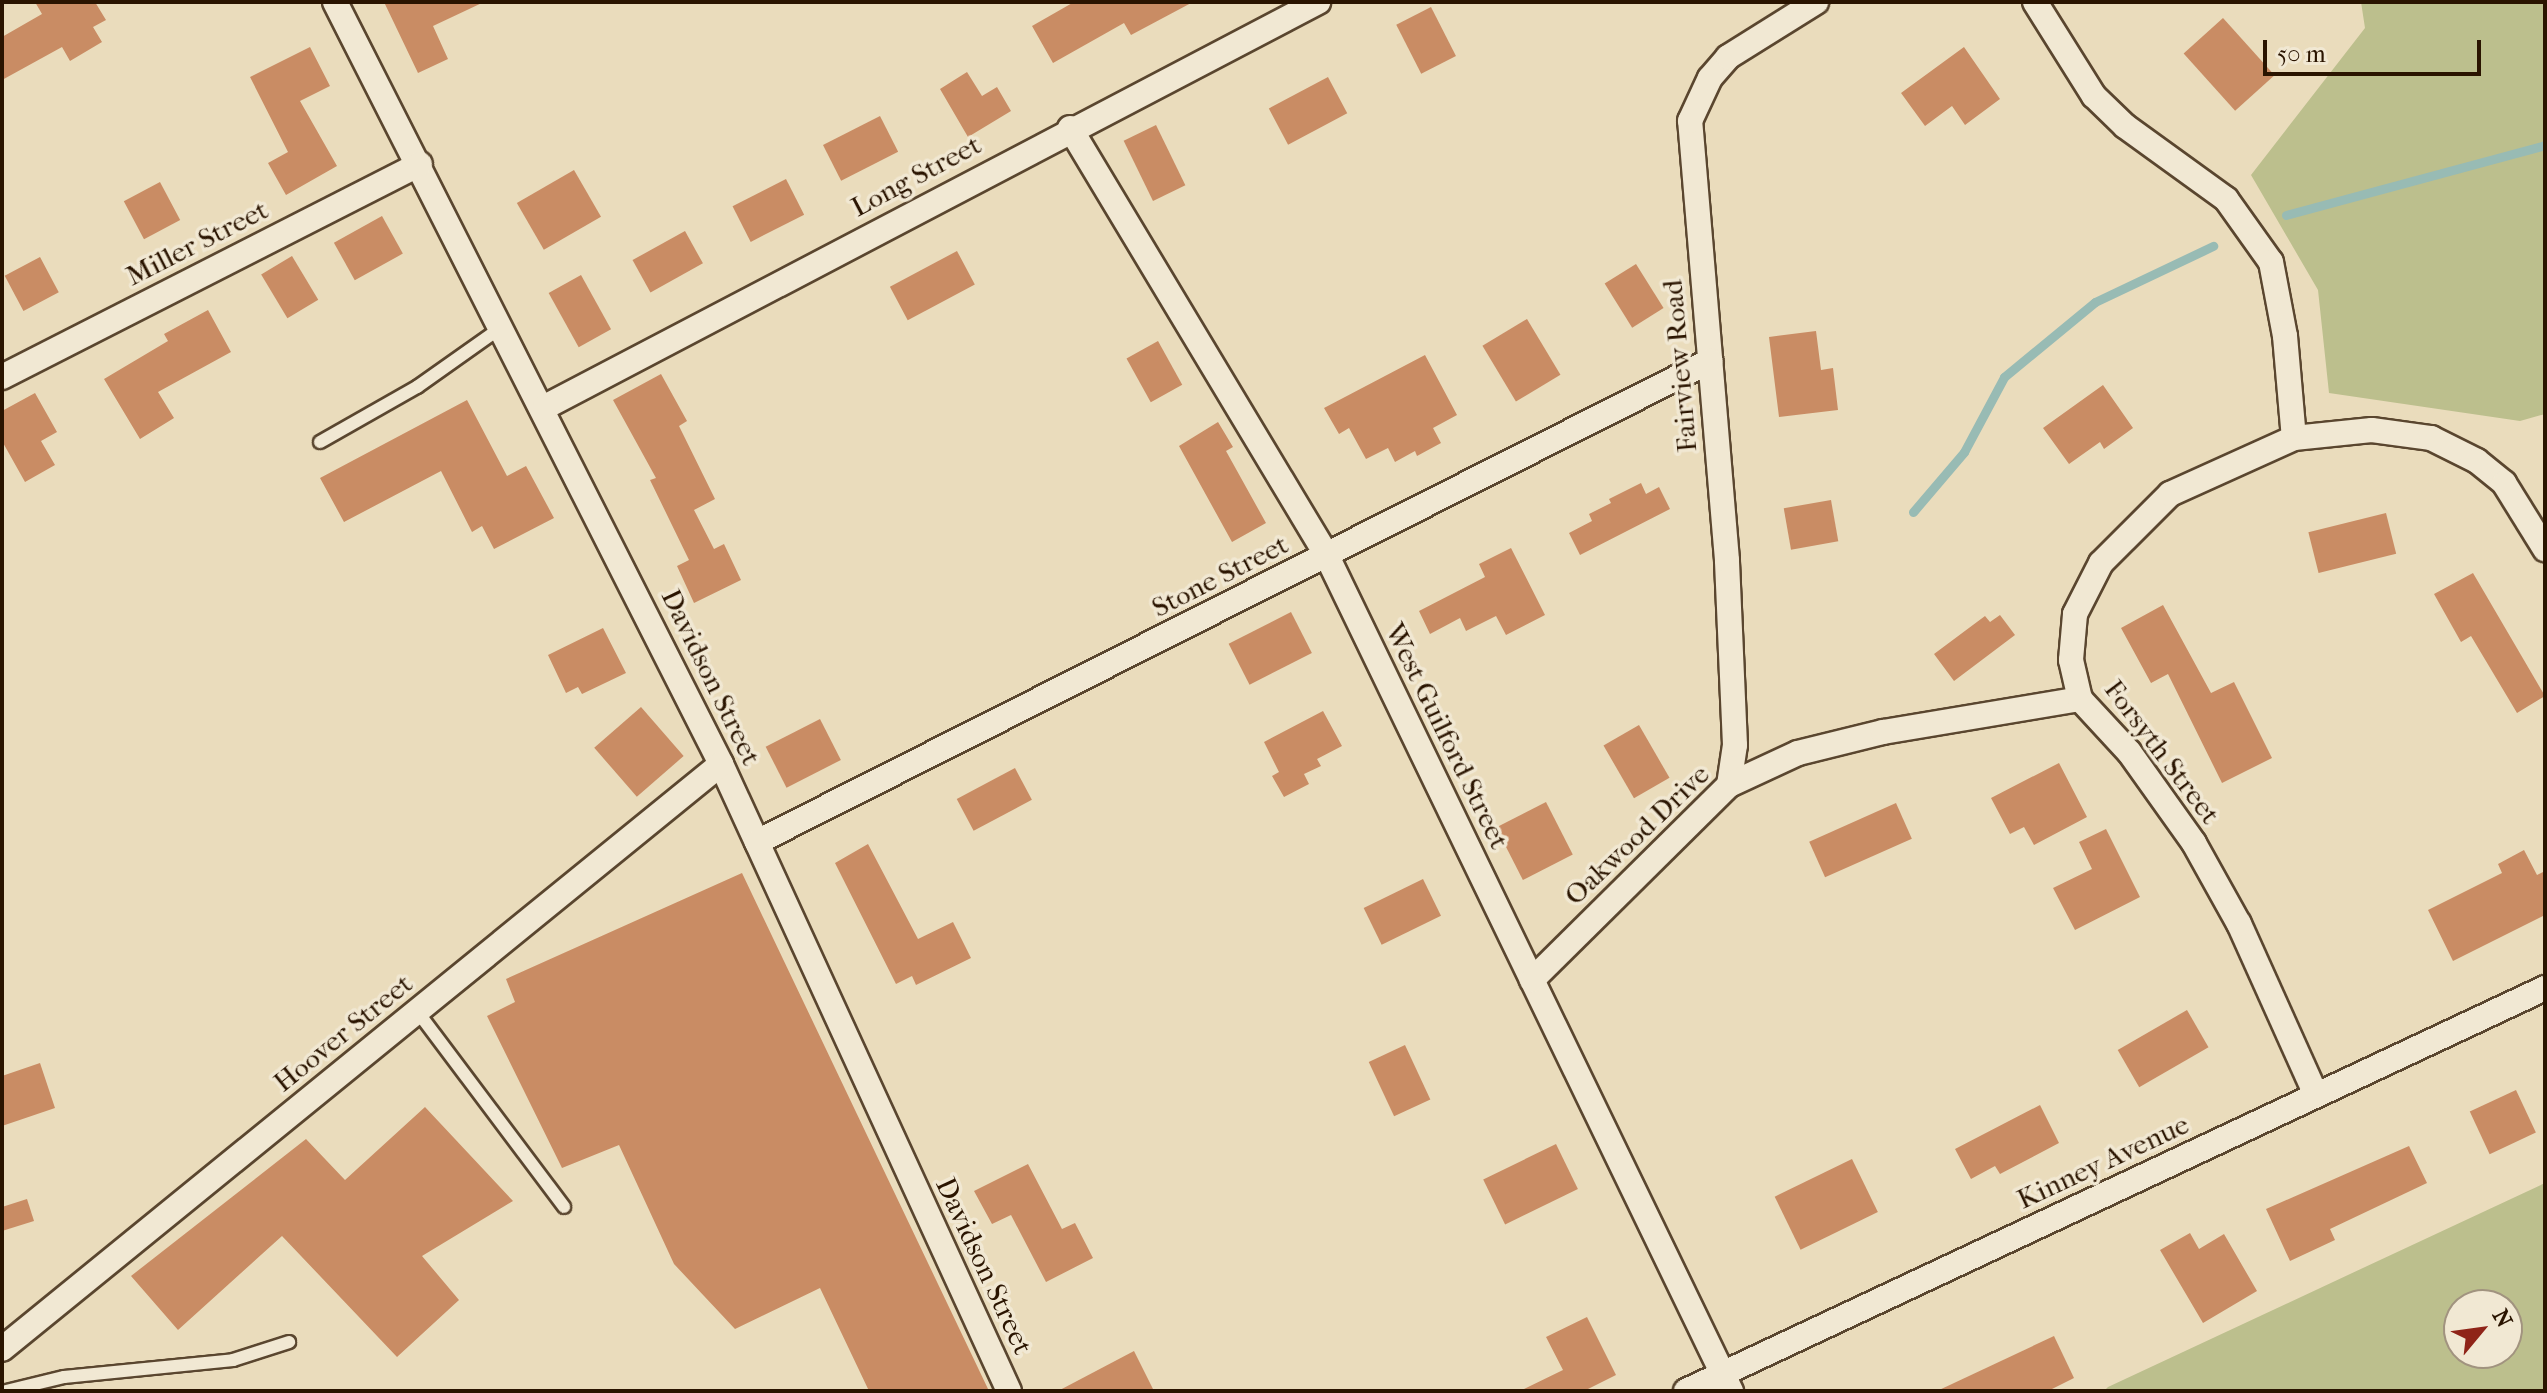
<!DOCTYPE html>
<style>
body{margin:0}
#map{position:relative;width:2547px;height:1393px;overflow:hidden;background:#eadcbc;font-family:"IM FELL French Canon",serif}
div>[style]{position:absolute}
.green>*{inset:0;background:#bcbf8d}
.stream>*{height:9px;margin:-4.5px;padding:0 4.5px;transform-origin:4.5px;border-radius:4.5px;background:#98bbb4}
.building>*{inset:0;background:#c98c64;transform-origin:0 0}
.roads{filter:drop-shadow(2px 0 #5a462f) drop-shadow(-2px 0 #5a462f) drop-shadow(0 2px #5a462f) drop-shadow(0 -2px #5a462f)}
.lane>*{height:12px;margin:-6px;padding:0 6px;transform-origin:6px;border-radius:6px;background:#f1e8d3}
.street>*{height:24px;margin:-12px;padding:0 12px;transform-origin:12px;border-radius:12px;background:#f1e8d3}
span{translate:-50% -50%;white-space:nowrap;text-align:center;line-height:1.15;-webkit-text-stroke:7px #f1e8d3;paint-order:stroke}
.street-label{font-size:28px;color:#2a1400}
.frame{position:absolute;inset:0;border:4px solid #2a1400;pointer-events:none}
.north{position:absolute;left:2443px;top:1289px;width:80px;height:80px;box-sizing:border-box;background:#f1e8d3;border:2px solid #a1937f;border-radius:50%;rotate:61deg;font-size:22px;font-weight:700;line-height:32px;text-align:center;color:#2a1400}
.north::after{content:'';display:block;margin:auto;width:28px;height:36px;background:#8f2418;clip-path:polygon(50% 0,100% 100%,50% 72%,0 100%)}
.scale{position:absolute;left:2263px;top:40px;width:218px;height:36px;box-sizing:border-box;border:4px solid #2a1400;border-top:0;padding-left:10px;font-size:24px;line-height:28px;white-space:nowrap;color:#2a1400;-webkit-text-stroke:6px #f1e8d3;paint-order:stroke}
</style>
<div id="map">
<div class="green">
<div style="clip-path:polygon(2361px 2px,2545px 2px,2545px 414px,2520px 421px,2329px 393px,2318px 290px,2251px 175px,2365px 28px)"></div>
<div style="clip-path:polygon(evenodd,2545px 1183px,2545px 1391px,2104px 1391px,2108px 1387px,2545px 1183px,2459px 1305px,2507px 1305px,2507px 1353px,2459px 1353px,2459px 1305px)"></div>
</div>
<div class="stream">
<div style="left:2286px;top:215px;width:268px;rotate:-15.1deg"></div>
<div style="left:1913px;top:512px;width:79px;rotate:-49.6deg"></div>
<div style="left:1964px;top:452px;width:85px;rotate:-61.9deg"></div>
<div style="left:2004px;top:377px;width:118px;rotate:-39.5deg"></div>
<div style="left:2095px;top:302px;width:131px;rotate:-25.4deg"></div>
</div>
<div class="building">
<div style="clip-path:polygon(35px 2px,95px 2px,106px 20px,93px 27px,102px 42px,70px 61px,62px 47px,2px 80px,2px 37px,42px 14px)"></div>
<div style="clip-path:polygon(384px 2px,484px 2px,433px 26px,448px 59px,418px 73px)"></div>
<div style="clip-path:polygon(1074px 2px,1193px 2px,1131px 35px,1124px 23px,1053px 63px,1032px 26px)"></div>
<div style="left:1431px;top:7px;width:55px;height:39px;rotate:63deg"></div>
<div style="left:2223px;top:18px;width:77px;height:53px;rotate:48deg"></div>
<div style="clip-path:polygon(310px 47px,330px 86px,300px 101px,337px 166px,286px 195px,268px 163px,288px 152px,250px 77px)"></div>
<div style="clip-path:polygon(1964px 47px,2000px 99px,1965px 125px,1952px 106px,1925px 126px,1901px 93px)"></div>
<div style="clip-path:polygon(967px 72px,982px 96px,997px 87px,1011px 111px,968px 137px,940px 89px)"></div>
<div style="left:1328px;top:77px;width:41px;height:67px;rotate:62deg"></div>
<div style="left:880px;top:116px;width:40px;height:64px;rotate:63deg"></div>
<div style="left:1156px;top:125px;width:67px;height:36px;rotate:64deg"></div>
<div style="left:574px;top:170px;width:54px;height:66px;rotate:60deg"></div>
<div style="left:786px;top:179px;width:40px;height:60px;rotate:63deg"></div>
<div style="left:160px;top:182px;width:43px;height:41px;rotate:62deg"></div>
<div style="left:382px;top:216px;width:43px;height:55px;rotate:61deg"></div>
<div style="left:685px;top:231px;width:37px;height:60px;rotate:61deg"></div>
<div style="left:957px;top:251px;width:38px;height:76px;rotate:62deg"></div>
<div style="left:292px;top:256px;width:51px;height:36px;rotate:59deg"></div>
<div style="left:40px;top:257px;width:40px;height:40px;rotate:62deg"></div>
<div style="left:1636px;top:264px;width:52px;height:37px;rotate:58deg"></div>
<div style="left:581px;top:275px;width:62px;height:37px;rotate:61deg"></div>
<div style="clip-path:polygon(208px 310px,231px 352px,158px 392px,174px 418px,140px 439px,104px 379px,168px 341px,164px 334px)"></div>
<div style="left:1527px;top:319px;width:65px;height:52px;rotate:59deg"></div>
<div style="clip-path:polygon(1816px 331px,1821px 370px,1833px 368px,1838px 410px,1779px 417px,1769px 337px)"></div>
<div style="left:1158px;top:341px;width:50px;height:36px;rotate:61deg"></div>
<div style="clip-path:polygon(1425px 355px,1457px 415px,1433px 428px,1441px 443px,1417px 456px,1415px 451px,1395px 462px,1388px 448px,1366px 459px,1349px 428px,1339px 434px,1324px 408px)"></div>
<div style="clip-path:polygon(661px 374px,687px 421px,679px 426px,715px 499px,694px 510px,714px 549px,724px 544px,741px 580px,694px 603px,677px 566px,689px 560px,650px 480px,656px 478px,613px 400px)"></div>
<div style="clip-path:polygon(2103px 385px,2133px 428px,2104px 449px,2100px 442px,2069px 464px,2043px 428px)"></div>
<div style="clip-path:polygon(35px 393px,57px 432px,41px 441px,55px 465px,25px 482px,2px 441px,2px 411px)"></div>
<div style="clip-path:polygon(467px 400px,507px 476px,526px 466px,554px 518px,494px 549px,482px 526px,472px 532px,441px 471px,344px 522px,320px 478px)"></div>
<div style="clip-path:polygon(1218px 422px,1233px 447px,1226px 451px,1266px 523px,1232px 542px,1179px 446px)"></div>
<div style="clip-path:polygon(1641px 483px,1646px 494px,1659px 487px,1670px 509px,1580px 555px,1569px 533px,1592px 521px,1589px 514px,1611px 503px,1609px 499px)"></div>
<div style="left:1831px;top:500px;width:42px;height:48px;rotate:80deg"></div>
<div style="left:2386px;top:513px;width:42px;height:80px;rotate:76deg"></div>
<div style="clip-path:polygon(1511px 548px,1545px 615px,1506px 635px,1496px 616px,1466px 631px,1460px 618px,1430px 634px,1419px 611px,1485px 577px,1479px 564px)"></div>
<div style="clip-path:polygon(2473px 573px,2545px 696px,2517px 713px,2471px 636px,2461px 642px,2434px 594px)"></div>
<div style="clip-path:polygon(2163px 605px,2211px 693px,2234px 682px,2272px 758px,2222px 783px,2168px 674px,2151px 683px,2121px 628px)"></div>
<div style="left:1291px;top:612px;width:46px;height:70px;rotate:63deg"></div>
<div style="clip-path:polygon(2000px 615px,2015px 635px,1954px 681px,1934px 654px,1985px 616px,1990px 622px)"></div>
<div style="clip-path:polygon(603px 628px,626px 673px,582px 694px,578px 687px,566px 693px,548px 655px)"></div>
<div style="left:641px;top:707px;width:65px;height:62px;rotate:49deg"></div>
<div style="clip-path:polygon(1323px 711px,1342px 746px,1317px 759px,1321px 766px,1304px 774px,1309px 784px,1284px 797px,1272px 776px,1279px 772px,1264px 742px)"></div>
<div style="left:820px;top:719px;width:46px;height:61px;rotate:63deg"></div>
<div style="left:1639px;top:725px;width:61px;height:41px;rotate:60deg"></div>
<div style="clip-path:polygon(2059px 763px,2087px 817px,2034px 845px,2024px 827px,2010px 834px,1991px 798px)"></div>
<div style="left:1015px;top:768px;width:36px;height:66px;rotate:62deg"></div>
<div style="left:1546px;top:802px;width:59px;height:56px;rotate:63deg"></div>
<div style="left:1896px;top:803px;width:39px;height:95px;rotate:66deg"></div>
<div style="clip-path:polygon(2106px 829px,2140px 897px,2075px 930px,2053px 888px,2092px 869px,2079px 842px)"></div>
<div style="clip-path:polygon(868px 844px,918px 939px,953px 922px,971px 958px,916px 985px,912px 976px,896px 984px,835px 863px)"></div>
<div style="clip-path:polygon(2524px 850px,2537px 875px,2545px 871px,2545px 915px,2453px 961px,2428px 910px,2502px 873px,2498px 864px)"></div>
<div style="clip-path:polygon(742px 873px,989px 1391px,869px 1391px,820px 1288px,735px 1329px,674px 1264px,619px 1145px,562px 1168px,487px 1016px,515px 1002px,506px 979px)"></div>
<div style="left:1423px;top:879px;width:41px;height:66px;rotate:64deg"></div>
<div style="left:2187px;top:1010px;width:43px;height:80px;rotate:60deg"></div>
<div style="left:1405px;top:1045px;width:60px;height:40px;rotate:65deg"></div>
<div style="clip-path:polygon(40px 1063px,55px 1108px,2px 1126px,2px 1076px)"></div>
<div style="left:2516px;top:1090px;width:47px;height:51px;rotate:65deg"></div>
<div style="clip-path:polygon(2040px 1105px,2059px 1143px,2000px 1174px,1995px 1166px,1971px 1179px,1955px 1149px)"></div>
<div style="clip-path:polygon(425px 1107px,513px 1201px,422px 1256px,459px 1300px,397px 1357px,282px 1236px,178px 1330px,131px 1276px,306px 1139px,345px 1180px)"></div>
<div style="left:1556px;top:1144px;width:50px;height:81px;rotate:64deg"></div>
<div style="clip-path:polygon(2409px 1146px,2427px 1183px,2330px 1229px,2335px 1240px,2290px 1261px,2266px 1209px)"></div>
<div style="left:1852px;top:1159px;width:59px;height:86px;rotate:64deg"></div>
<div style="clip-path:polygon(1028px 1164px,1062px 1229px,1075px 1223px,1093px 1258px,1046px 1282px,1011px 1215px,992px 1224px,974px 1191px)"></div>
<div style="clip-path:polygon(27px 1199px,34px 1221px,2px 1231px,2px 1207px)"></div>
<div style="clip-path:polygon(2190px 1233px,2199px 1249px,2224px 1234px,2257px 1291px,2203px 1323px,2160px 1250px)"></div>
<div style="clip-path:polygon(1587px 1317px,1616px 1375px,1584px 1391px,1520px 1391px,1563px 1370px,1546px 1337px)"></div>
<div style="clip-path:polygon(2054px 1336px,2074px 1378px,2048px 1391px,1937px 1391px)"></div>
<div style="clip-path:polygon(1134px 1351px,1154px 1391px,1058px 1391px)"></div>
</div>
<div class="roads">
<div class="lane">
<div style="left:320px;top:442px;width:112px;rotate:-29.6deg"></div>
<div style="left:417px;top:387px;width:105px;rotate:-35.3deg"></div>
<div style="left:417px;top:1011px;width:245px;rotate:53.1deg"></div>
<div style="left:6px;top:1391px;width:60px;rotate:-13.6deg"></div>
<div style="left:64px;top:1377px;width:170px;rotate:-5.7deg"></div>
<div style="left:233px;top:1360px;width:59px;rotate:-17.8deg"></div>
</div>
<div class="street">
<div style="left:335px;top:2px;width:854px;rotate:63.13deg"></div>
<div style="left:721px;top:764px;width:690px;rotate:65.33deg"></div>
<div style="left:2035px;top:2px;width:111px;rotate:57.9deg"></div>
<div style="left:2094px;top:96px;width:43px;rotate:44.1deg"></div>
<div style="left:2125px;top:126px;width:125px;rotate:35.9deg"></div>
<div style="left:2226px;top:199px;width:77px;rotate:54.5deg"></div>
<div style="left:2271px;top:262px;width:75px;rotate:79.3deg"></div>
<div style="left:2285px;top:336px;width:102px;rotate:85deg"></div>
<div style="left:1070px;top:128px;width:499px;rotate:59deg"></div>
<div style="left:1327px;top:556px;width:928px;rotate:64.18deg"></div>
<div style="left:2px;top:377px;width:469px;rotate:-27deg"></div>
<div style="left:545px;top:407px;width:873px;rotate:-27.65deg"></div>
<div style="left:1729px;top:785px;width:40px;rotate:-81.5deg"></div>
<div style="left:1735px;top:745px;width:185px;rotate:-92.5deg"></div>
<div style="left:1727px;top:560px;width:441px;rotate:-94.8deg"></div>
<div style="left:1690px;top:121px;width:47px;rotate:-65.1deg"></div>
<div style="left:1710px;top:78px;width:28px;rotate:-49deg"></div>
<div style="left:1728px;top:57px;width:104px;rotate:-32deg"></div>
<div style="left:757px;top:842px;width:1068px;rotate:-26.78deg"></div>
<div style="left:1532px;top:980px;width:277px;rotate:-44.7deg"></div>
<div style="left:1729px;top:785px;width:76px;rotate:-24.9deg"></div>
<div style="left:1798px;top:753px;width:88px;rotate:-13.9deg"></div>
<div style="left:1883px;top:732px;width:200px;rotate:-9.5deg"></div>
<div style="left:2316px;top:1095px;width:188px;rotate:-114.2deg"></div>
<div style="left:2239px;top:924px;width:93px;rotate:-119.1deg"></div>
<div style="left:2194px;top:843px;width:112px;rotate:-125.5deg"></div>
<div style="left:2129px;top:752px;width:72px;rotate:-132.8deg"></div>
<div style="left:2080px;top:699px;width:40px;rotate:-103deg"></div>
<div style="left:2071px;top:660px;width:46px;rotate:-85deg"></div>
<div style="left:2075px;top:614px;width:57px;rotate:-63deg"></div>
<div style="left:2101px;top:563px;width:98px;rotate:-45deg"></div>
<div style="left:2170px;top:494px;width:136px;rotate:-24.3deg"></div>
<div style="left:2294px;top:438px;width:78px;rotate:-5.9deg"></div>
<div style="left:2372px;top:430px;width:60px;rotate:7.7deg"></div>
<div style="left:2431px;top:438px;width:51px;rotate:26.6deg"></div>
<div style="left:2477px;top:461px;width:35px;rotate:39deg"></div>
<div style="left:2504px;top:483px;width:78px;rotate:58.2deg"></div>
<div style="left:2px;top:1349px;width:927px;rotate:-39.13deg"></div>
<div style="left:1686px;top:1391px;width:949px;rotate:-25.13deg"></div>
</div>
</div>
<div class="street-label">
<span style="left:916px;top:176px;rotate:-28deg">Long Street</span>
<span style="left:197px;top:243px;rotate:-27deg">Miller Street</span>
<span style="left:1680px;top:366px;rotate:-95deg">Fairview Road</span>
<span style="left:1220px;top:576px;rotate:-27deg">Stone Street</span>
<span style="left:711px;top:677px;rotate:64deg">Davidson Street</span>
<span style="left:1447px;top:736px;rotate:64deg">West Guilford Street</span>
<span style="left:2162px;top:752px;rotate:53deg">Forsyth Street</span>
<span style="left:1637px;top:835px;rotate:-44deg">Oakwood Drive</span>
<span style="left:343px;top:1033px;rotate:-39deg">Hoover Street</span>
<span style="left:2103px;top:1162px;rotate:-25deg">Kinney Avenue</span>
<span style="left:984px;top:1266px;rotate:65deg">Davidson Street</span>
</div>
<div class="frame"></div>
<div class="north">N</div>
<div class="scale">50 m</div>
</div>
